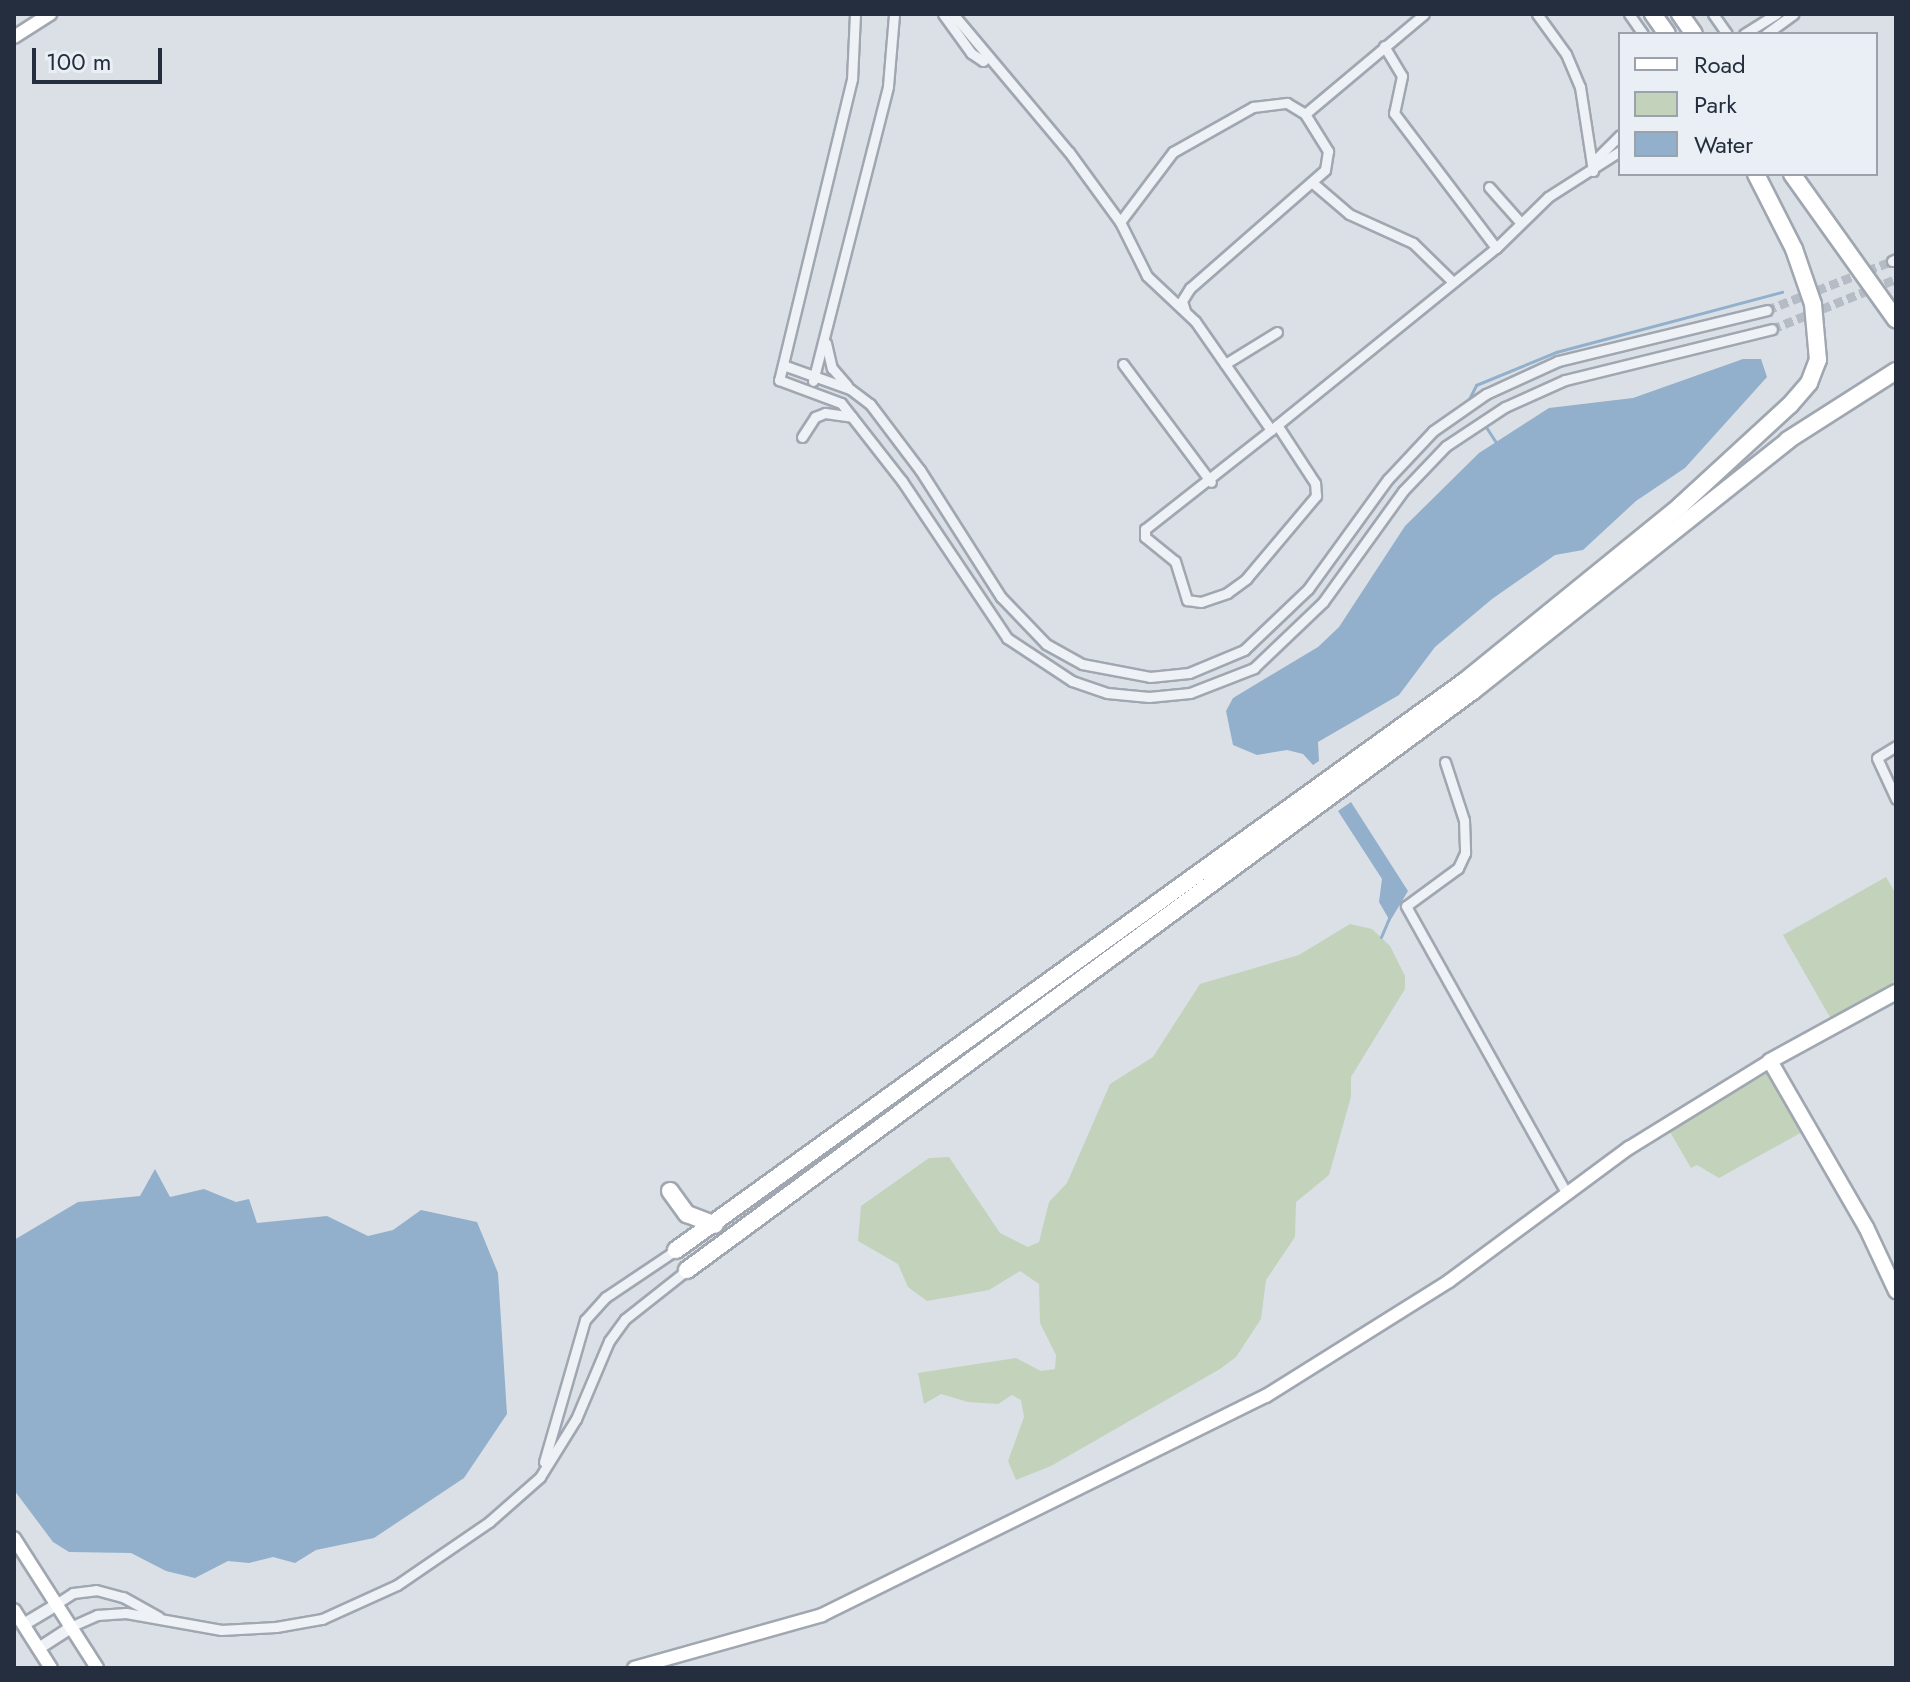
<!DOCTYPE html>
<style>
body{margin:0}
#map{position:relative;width:1910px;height:1682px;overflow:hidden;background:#dbe0e7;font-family:Jost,sans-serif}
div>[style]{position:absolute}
.green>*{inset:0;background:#c2d2bb}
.water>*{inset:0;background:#92b0cb}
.stream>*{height:3px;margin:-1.5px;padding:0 1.5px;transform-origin:1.5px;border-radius:1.5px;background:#92b0cb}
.minor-tunnel>*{height:9px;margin-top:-4.5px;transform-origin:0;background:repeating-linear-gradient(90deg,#b6bcc5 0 9px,transparent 0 13.5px)}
.roads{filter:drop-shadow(2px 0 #a0a7b1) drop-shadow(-2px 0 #a0a7b1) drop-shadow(0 2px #a0a7b1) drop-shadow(0 -2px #a0a7b1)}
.minor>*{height:9px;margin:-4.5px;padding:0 4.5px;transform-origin:4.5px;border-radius:4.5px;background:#eef1f5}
.tertiary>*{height:11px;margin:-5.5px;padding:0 5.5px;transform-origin:5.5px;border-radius:5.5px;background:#eef1f5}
.secondary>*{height:12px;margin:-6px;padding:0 6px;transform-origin:6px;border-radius:6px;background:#fff}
.primary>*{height:14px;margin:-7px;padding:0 7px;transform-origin:7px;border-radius:7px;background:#fff}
.motorway>*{height:16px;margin:-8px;padding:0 8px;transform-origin:8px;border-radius:8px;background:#fff}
span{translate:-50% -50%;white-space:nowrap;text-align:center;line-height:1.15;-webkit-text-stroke:8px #eaeff5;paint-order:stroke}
.frame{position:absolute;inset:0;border:16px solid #242e3e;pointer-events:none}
.legend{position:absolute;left:1618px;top:32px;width:260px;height:144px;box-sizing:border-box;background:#eaeff5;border:2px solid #9ba2ac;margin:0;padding:10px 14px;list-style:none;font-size:24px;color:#242e3e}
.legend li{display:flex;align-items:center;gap:16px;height:40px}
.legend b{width:40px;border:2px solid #9ba2ac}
.scale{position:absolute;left:32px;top:48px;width:130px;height:36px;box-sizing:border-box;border:4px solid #242e3e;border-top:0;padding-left:10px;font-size:24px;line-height:28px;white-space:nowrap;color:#242e3e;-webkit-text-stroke:6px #eaeff5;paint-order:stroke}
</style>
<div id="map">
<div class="green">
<div style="clip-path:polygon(1886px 877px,1896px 894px,1896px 982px,1831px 1019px,1783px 935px)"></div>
<div style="clip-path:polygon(1350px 924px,1372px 929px,1390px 946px,1405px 976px,1405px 989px,1351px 1077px,1351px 1097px,1329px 1175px,1296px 1202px,1295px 1237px,1266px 1280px,1261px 1319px,1236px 1357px,1220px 1369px,1051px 1466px,1016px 1480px,1008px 1461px,1024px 1417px,1021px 1400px,1012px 1395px,998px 1404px,968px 1402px,941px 1394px,924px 1404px,918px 1373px,1016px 1358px,1041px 1371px,1055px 1369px,1056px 1355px,1040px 1323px,1039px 1284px,1020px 1271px,989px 1290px,927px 1301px,908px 1287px,898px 1264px,858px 1241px,861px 1206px,929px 1158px,949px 1157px,1000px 1233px,1028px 1247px,1039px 1242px,1049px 1202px,1067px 1183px,1110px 1084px,1153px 1057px,1200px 984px,1299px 955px)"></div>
<div style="clip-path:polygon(1769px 1072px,1804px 1131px,1719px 1178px,1697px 1165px,1691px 1168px,1670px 1132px)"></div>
</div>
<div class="water">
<div style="clip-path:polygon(1743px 359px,1761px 359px,1767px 377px,1685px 468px,1636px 501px,1583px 550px,1555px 555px,1492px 599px,1435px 647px,1399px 695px,1318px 742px,1319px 761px,1313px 765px,1303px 754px,1287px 750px,1257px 755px,1233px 745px,1226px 711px,1233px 698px,1318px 647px,1339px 627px,1405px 526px,1479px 453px,1549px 408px,1633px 398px)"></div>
<div style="clip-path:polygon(1351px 802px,1408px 891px,1390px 921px,1379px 902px,1382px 879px,1338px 811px)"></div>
<div style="clip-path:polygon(155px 1169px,170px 1197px,204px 1189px,236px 1202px,249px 1199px,257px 1223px,327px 1216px,368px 1236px,393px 1230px,421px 1210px,477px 1222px,498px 1273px,507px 1414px,464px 1478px,374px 1538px,316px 1550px,295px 1563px,273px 1557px,249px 1563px,228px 1561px,195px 1578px,166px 1571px,131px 1553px,69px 1552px,53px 1542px,14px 1490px,14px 1240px,78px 1202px,140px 1196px)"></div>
</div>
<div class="stream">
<div style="left:1469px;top:399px;width:16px;rotate:-63deg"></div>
<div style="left:1476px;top:385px;width:87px;rotate:-22.4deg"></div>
<div style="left:1556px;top:352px;width:234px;rotate:-14.9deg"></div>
<div style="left:1486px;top:427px;width:17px;rotate:57deg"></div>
<div style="left:1381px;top:937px;width:21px;rotate:-67deg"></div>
</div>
<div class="minor-tunnel">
<div style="left:1767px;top:310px;width:134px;rotate:-21.4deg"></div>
<div style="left:1772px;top:329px;width:134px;rotate:-22deg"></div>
</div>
<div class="roads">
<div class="minor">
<div style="left:855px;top:14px;width:65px;rotate:92.6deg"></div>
<div style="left:852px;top:79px;width:310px;rotate:103.6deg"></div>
<div style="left:779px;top:380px;width:66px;rotate:20.4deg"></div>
<div style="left:841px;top:403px;width:99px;rotate:52deg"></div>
<div style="left:902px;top:481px;width:189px;rotate:56.2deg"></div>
<div style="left:1007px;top:638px;width:78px;rotate:33.5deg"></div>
<div style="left:1072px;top:681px;width:37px;rotate:19deg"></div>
<div style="left:1107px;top:693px;width:42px;rotate:5.4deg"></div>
<div style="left:1149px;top:697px;width:41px;rotate:-5.6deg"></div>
<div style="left:1190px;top:693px;width:69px;rotate:-21.3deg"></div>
<div style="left:1254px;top:668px;width:95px;rotate:-43.7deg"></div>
<div style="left:1323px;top:602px;width:137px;rotate:-54.2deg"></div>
<div style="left:1403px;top:491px;width:62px;rotate:-46.3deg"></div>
<div style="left:1446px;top:446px;width:71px;rotate:-33.5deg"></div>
<div style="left:1505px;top:407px;width:66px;rotate:-24.2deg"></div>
<div style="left:1565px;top:380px;width:213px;rotate:-13.8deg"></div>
<div style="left:943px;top:14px;width:48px;rotate:54.3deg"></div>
<div style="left:971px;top:53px;width:14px;rotate:34deg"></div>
<div style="left:983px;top:61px;width:7px;rotate:-45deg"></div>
<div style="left:953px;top:14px;width:180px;rotate:50deg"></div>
<div style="left:1069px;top:152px;width:87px;rotate:53.9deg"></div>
<div style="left:1120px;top:222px;width:60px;rotate:63.4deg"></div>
<div style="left:1147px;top:276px;width:66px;rotate:43.2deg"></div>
<div style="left:1195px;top:321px;width:133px;rotate:55.1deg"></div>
<div style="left:1271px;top:430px;width:289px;rotate:-39deg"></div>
<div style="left:1496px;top:248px;width:73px;rotate:-44.4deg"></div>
<div style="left:1548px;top:197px;width:85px;rotate:-32.6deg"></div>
<div style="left:1537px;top:14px;width:49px;rotate:54.1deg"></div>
<div style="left:1566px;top:54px;width:36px;rotate:67deg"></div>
<div style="left:1580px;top:87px;width:85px;rotate:81.2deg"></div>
<div style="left:1629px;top:14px;width:24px;rotate:55deg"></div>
<div style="left:1713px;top:14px;width:24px;rotate:55deg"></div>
<div style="left:1744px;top:34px;width:38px;rotate:-32deg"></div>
<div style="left:1766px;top:34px;width:34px;rotate:-36deg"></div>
<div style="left:1384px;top:46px;width:35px;rotate:59deg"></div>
<div style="left:1402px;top:76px;width:38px;rotate:102deg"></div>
<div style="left:1394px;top:113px;width:169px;rotate:52.9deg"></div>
<div style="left:1305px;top:114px;width:155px;rotate:-40deg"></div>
<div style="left:1593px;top:162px;width:38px;rotate:-45deg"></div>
<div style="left:1314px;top:184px;width:46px;rotate:40.6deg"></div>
<div style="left:1349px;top:214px;width:70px;rotate:24.4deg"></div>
<div style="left:1413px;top:243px;width:56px;rotate:44.3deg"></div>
<div style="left:1489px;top:187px;width:48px;rotate:48.4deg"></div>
<div style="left:1120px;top:222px;width:88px;rotate:-52.9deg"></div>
<div style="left:1173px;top:152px;width:92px;rotate:-29.4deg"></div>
<div style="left:1253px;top:107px;width:34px;rotate:-7deg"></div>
<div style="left:1287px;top:103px;width:21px;rotate:31deg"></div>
<div style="left:1305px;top:114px;width:44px;rotate:58.1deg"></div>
<div style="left:1328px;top:151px;width:19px;rotate:99deg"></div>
<div style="left:1325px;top:170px;width:179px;rotate:138.8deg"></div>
<div style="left:1190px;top:288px;width:15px;rotate:122deg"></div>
<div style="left:1182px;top:301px;width:10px;rotate:73deg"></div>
<div style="left:1892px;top:261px;width:4px;rotate:-27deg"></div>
<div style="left:826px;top:343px;width:26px;rotate:77deg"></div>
<div style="left:832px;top:368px;width:23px;rotate:49deg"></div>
<div style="left:1123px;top:364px;width:147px;rotate:53.3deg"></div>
<div style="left:1225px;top:364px;width:61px;rotate:-31.6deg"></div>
<div style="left:783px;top:365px;width:71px;rotate:19.7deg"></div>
<div style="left:850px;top:389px;width:25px;rotate:37deg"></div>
<div style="left:870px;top:404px;width:83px;rotate:52.9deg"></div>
<div style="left:920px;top:470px;width:151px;rotate:57.5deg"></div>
<div style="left:1001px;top:597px;width:65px;rotate:46.2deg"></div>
<div style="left:1046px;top:644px;width:41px;rotate:29.1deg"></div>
<div style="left:1082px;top:664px;width:69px;rotate:10.8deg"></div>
<div style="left:1150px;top:677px;width:39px;rotate:-6deg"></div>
<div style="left:1189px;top:673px;width:60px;rotate:-22.7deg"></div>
<div style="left:1244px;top:650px;width:88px;rotate:-43.6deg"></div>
<div style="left:1308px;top:589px;width:136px;rotate:-54deg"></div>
<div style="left:1388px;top:479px;width:66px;rotate:-46.8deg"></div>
<div style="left:1433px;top:431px;width:65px;rotate:-34.9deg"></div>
<div style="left:1486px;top:394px;width:79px;rotate:-24.6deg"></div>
<div style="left:1558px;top:361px;width:215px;rotate:-13.7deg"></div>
<div style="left:813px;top:381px;width:304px;rotate:-75.7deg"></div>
<div style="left:888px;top:86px;width:72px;rotate:-85.2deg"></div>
<div style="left:1271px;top:430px;width:160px;rotate:141.8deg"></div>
<div style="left:1145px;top:529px;width:8px;rotate:90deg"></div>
<div style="left:1145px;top:537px;width:38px;rotate:39deg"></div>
<div style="left:1175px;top:561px;width:41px;rotate:72.9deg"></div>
<div style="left:1187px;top:600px;width:14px;rotate:8deg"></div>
<div style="left:1201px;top:602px;width:28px;rotate:-19deg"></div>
<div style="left:1227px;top:593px;width:24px;rotate:-36deg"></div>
<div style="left:1246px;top:579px;width:109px;rotate:-49.9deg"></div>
<div style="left:1316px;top:496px;width:13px;rotate:-94deg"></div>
<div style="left:1315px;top:483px;width:69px;rotate:-123.2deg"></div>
<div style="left:802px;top:437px;width:24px;rotate:-57deg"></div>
<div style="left:815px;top:417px;width:11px;rotate:-22deg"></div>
<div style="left:825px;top:413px;width:27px;rotate:8deg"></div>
<div style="left:1896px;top:746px;width:22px;rotate:148deg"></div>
<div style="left:1877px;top:758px;width:45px;rotate:65.1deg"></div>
<div style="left:1445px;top:762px;width:61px;rotate:71.9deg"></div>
<div style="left:1464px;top:820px;width:33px;rotate:88deg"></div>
<div style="left:1465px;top:853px;width:17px;rotate:115deg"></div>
<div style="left:1458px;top:868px;width:64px;rotate:143.8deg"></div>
<div style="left:1406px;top:906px;width:330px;rotate:60.8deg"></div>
<div style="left:544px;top:1462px;width:148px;rotate:-73.9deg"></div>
<div style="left:585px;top:1320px;width:31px;rotate:-48deg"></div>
<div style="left:606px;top:1297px;width:84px;rotate:-33.9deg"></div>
<div style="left:56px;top:1604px;width:20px;rotate:-33deg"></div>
<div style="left:73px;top:1593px;width:23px;rotate:-7deg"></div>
<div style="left:96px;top:1590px;width:28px;rotate:15deg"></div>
<div style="left:123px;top:1597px;width:41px;rotate:29.1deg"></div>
<div style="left:70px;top:1627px;width:30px;rotate:-24deg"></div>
<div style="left:97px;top:1615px;width:29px;rotate:-4deg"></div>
<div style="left:126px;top:1613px;width:97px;rotate:10.1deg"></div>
<div style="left:221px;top:1630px;width:55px;rotate:-3.1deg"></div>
<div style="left:276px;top:1627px;width:47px;rotate:-9.9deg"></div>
<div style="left:322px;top:1619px;width:82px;rotate:-24.4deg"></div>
<div style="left:397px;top:1585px;width:112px;rotate:-34.4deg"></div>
<div style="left:489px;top:1522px;width:68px;rotate:-41.4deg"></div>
<div style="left:540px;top:1477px;width:68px;rotate:-58.2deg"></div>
<div style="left:576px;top:1419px;width:85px;rotate:-67.1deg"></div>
<div style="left:609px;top:1341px;width:27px;rotate:-54deg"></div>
<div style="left:625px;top:1319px;width:79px;rotate:-38.3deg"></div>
</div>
<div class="tertiary">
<div style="left:23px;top:1624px;width:39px;rotate:-31deg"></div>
<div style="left:38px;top:1648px;width:38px;rotate:-33deg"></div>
</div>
<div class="secondary">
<div style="left:14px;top:37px;width:43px;rotate:-32.6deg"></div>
<div style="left:14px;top:1538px;width:154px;rotate:57.4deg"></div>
<div style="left:14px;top:1610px;width:69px;rotate:57.5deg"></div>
<div style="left:634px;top:1668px;width:195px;rotate:-15.7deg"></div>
<div style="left:822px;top:1615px;width:495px;rotate:-26.3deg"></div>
<div style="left:1266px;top:1396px;width:216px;rotate:-32.1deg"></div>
<div style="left:1449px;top:1281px;width:224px;rotate:-36.5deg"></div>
<div style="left:1629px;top:1148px;width:166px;rotate:-31.7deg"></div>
</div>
<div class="primary">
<div style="left:1896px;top:992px;width:144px;rotate:151.3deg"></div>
<div style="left:1770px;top:1061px;width:192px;rotate:60deg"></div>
<div style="left:1866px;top:1227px;width:71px;rotate:64.9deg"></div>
</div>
<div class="motorway">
<div style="left:1653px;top:14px;width:24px;rotate:55deg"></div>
<div style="left:1680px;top:14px;width:24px;rotate:55deg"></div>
<div style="left:1792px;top:174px;width:179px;rotate:54.5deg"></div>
<div style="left:670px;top:1191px;width:29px;rotate:54deg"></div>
<div style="left:687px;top:1214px;width:30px;rotate:21deg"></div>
<div style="left:676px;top:1250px;width:973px;rotate:-35.8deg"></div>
<div style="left:1465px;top:681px;width:277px;rotate:-39.1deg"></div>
<div style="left:1680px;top:506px;width:149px;rotate:-42.6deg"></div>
<div style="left:1790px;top:405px;width:29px;rotate:-49deg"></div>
<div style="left:1809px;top:383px;width:25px;rotate:-69deg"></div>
<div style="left:1818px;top:360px;width:56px;rotate:-95.1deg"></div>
<div style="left:1813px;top:304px;width:58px;rotate:-109.1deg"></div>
<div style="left:1794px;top:249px;width:84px;rotate:-116.9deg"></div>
<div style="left:687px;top:1270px;width:976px;rotate:-36.38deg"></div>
<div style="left:1473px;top:691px;width:403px;rotate:-38.5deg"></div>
<div style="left:1788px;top:440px;width:128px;rotate:-32.6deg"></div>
</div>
</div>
<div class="frame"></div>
<ul class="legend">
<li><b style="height:10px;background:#fff"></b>Road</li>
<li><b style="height:22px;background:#c2d2bb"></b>Park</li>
<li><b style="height:22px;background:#92b0cb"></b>Water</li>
</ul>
<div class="scale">100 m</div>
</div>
